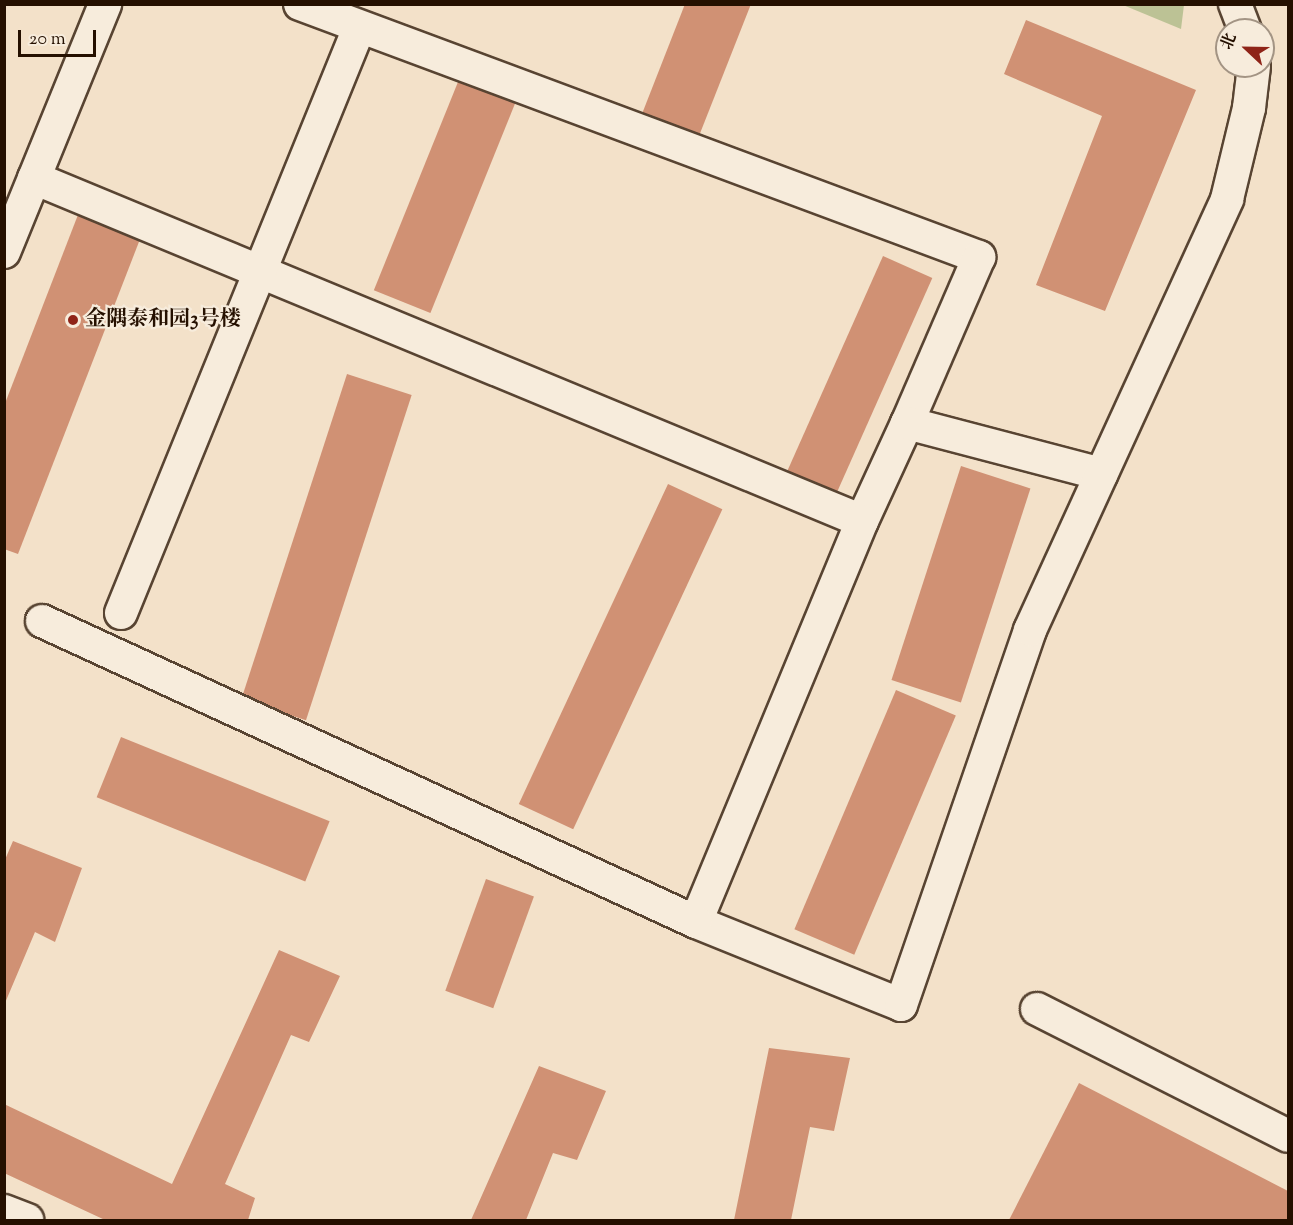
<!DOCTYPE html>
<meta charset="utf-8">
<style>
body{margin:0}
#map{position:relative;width:1293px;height:1225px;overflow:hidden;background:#f3e1c9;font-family:"Sorts Mill Goudy","Noto Serif SC",serif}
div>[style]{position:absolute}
.green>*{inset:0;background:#bcc295}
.building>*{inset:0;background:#d09174;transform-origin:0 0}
.roads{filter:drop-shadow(2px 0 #584432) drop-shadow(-2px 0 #584432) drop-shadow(0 2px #584432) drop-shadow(0 -2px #584432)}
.minor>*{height:32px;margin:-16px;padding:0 16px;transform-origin:16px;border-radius:16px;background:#f7ecdc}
.dots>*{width:16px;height:16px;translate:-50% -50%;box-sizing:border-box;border:3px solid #f7ecdc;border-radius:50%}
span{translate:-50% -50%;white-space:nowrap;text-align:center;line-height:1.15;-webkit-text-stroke:4.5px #f7ecdc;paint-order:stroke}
.poi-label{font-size:21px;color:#251000;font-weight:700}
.left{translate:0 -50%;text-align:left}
.frame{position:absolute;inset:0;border:6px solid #251000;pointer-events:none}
.north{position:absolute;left:1215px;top:18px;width:60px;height:60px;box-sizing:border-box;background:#f7ecdc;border:2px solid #a39484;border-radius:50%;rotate:292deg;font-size:16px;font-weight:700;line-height:24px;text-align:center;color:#251000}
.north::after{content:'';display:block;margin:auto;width:21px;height:27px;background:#8f2418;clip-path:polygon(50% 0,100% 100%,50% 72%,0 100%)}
.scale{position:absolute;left:18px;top:30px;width:78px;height:27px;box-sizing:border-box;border:3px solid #251000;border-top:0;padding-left:8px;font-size:18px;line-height:21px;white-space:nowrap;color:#251000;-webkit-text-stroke:4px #f7ecdc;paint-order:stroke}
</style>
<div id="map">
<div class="green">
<div style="clip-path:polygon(1123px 5px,1184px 5px,1181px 29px)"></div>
</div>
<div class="building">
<div style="clip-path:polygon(685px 4px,751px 4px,697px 141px,640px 119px)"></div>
<div style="clip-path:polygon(1026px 20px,1196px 90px,1105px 311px,1036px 285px,1102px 116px,1004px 74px)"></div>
<div style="left:460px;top:77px;width:61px;height:230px;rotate:22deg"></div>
<div style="clip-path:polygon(81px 207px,142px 234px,18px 554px,4px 549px,4px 406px)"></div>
<div style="left:883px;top:256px;width:54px;height:241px;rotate:24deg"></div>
<div style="left:347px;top:374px;width:68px;height:342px;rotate:18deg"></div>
<div style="left:961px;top:466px;width:73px;height:225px;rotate:18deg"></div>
<div style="left:668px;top:484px;width:60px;height:353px;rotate:25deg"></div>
<div style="left:896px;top:690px;width:65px;height:260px;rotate:23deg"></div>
<div style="left:121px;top:737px;width:225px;height:65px;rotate:22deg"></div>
<div style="clip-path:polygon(13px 841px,82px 868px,55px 942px,35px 932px,5px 1003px,4px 862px)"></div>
<div style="left:486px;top:879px;width:51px;height:119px;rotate:20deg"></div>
<div style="clip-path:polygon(279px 950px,340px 976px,309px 1042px,291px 1035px,225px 1184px,255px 1198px,248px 1220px,105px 1220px,4px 1173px,4px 1104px,172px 1184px)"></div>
<div style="clip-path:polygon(769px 1048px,850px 1058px,834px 1131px,810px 1127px,791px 1220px,734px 1220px)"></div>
<div style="clip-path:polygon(539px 1066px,606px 1091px,577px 1160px,553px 1153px,526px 1220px,471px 1220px)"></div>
<div style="clip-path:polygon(1079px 1083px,1288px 1191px,1288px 1220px,1009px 1220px)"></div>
</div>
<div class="roads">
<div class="minor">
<div style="left:300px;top:4px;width:725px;rotate:20.44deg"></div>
<div style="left:979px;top:257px;width:181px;rotate:113.4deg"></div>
<div style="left:1235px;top:4px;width:28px;rotate:69deg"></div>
<div style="left:34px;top:178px;width:896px;rotate:22.5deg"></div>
<div style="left:862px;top:521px;width:108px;rotate:-65.3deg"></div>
<div style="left:907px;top:423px;width:201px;rotate:14.7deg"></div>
<div style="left:4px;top:252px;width:268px;rotate:-67.8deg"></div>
<div style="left:862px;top:521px;width:434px;rotate:112.5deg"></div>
<div style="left:696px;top:922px;width:221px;rotate:22deg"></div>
<div style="left:901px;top:1005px;width:397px;rotate:-71deg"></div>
<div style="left:1030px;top:630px;width:474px;rotate:-65.4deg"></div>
<div style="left:1227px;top:199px;width:94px;rotate:-76.4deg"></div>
<div style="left:1249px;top:108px;width:42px;rotate:-83.2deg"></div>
<div style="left:121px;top:613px;width:632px;rotate:-67.86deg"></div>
<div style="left:42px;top:621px;width:720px;rotate:24.71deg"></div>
<div style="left:1037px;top:1009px;width:281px;rotate:26.8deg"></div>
<div style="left:4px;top:1211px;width:25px;rotate:21deg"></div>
</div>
</div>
<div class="dots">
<div style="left:73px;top:320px;background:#8f2418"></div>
</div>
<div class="poi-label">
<span class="left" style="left:85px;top:320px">金隅泰和园3号楼</span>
</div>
<div class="frame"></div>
<div class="north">北</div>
<div class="scale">20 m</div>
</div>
